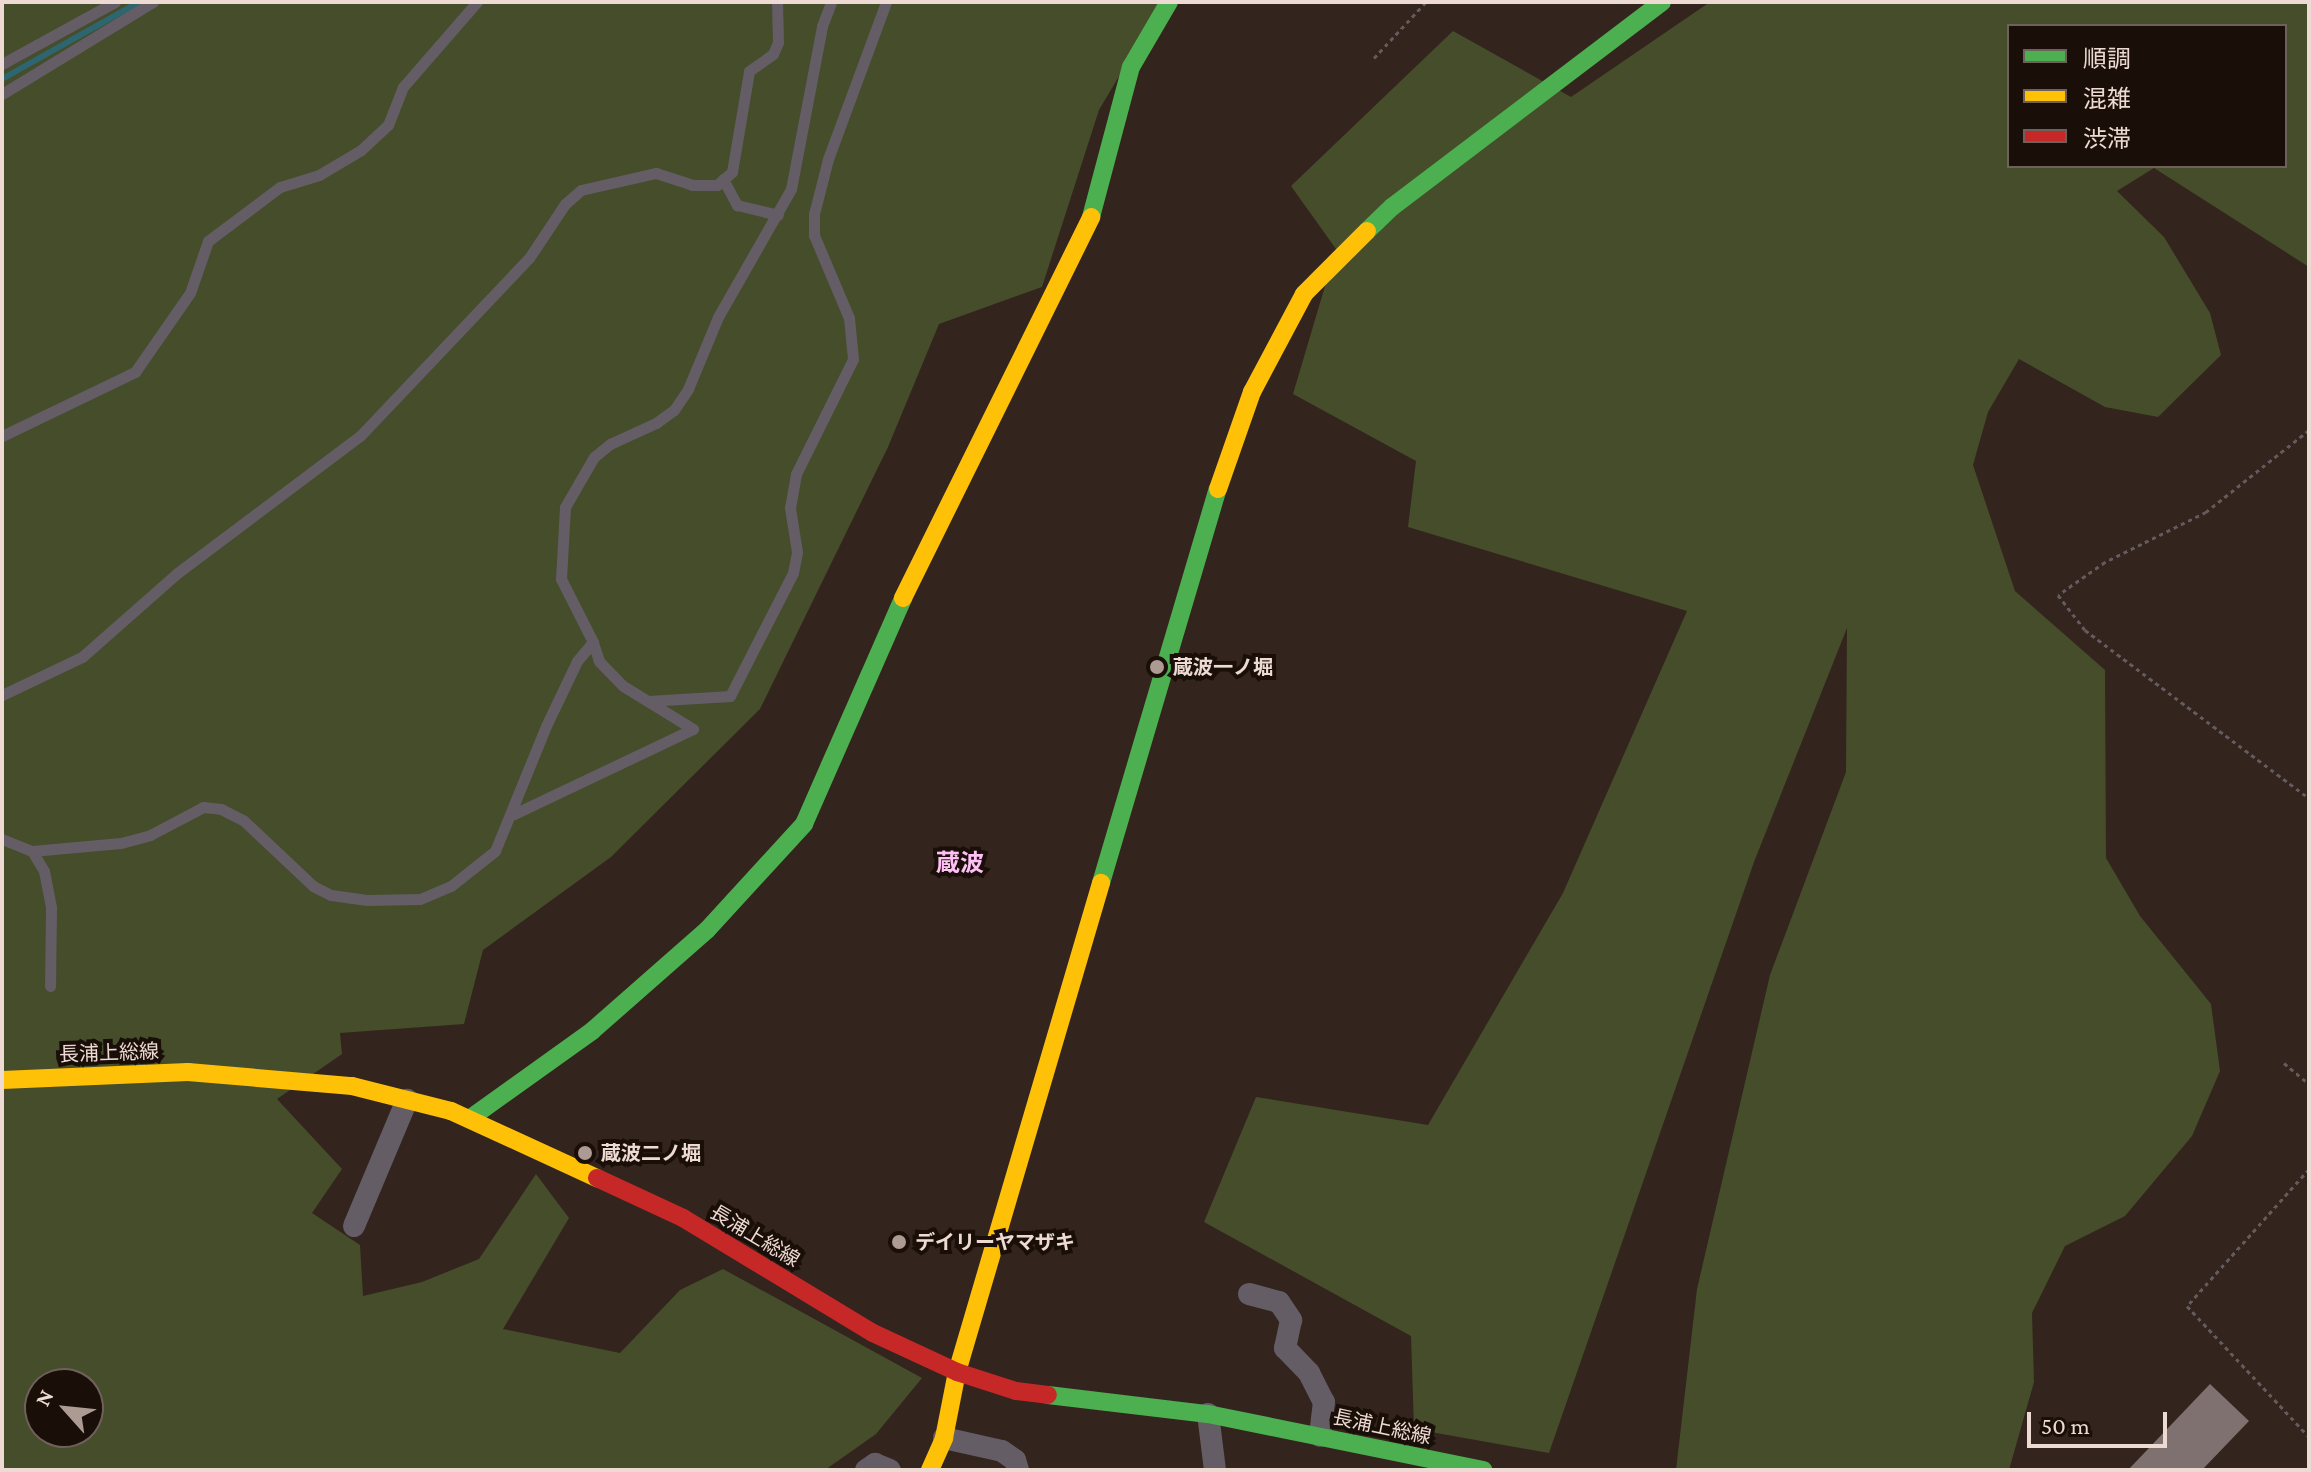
<!DOCTYPE html>
<meta charset="utf-8">
<style>
body{margin:0}
#map{position:relative;width:2311px;height:1472px;overflow:hidden;background:#33241d;font-family:"Crimson Pro","Noto Sans JP",serif}
div>[style]{position:absolute}
.green>*{inset:0;background:#454d2a}
.stream>*{height:6px;margin:-3px;padding:0 3px;transform-origin:3px;border-radius:3px;background:#2d6671}
.building>*{inset:0;background:#7f7170}
.path>*{height:3px;margin-top:-1.5px;transform-origin:0;background:repeating-linear-gradient(90deg,#645b5f 0 4px,transparent 0 8px)}
.lane>*{height:11px;margin:-5.5px;padding:0 5.5px;transform-origin:5.5px;border-radius:5.5px;background:#645d66}
.street>*{height:22px;margin:-11px;padding:0 11px;transform-origin:11px;border-radius:11px;background:#645d66}
.fast>*{height:18px;margin:-9px;padding:0 9px;transform-origin:9px;border-radius:9px;background:#4caf50}
.slow>*{height:18px;margin:-9px;padding:0 9px;transform-origin:9px;border-radius:9px;background:#ffc107}
.jam>*{height:18px;margin:-9px;padding:0 9px;transform-origin:9px;border-radius:9px;background:#c62828}
.dots>*{width:22px;height:22px;translate:-50% -50%;box-sizing:border-box;border:4px solid #1a0e09;border-radius:50%}
span{translate:-50% -50%;white-space:nowrap;text-align:center;line-height:1.15;-webkit-text-stroke:8px #1a0e09;paint-order:stroke}
.poi-label{font-size:20px;color:#eddad3;font-weight:700}
.left{translate:0 -50%;text-align:left}
.street-label{font-size:20px;color:#eddad3}
.quarter-label{font-size:24px;color:#ffc0f6;font-weight:700}
.frame{position:absolute;inset:0;border:4px solid #eddad3;pointer-events:none}
.legend{position:absolute;left:2007px;top:24px;width:280px;height:144px;box-sizing:border-box;background:#1a0e09;border:2px solid #6e605a;margin:0;padding:10px 14px;list-style:none;font-size:24px;color:#eddad3}
.legend li{display:flex;align-items:center;gap:16px;height:40px}
.legend b{width:40px;border:2px solid #6e605a}
.north{position:absolute;left:24px;top:1368px;width:80px;height:80px;box-sizing:border-box;background:#1a0e09;border:2px solid #6e605a;border-radius:50%;rotate:297deg;font-size:22px;font-weight:700;line-height:32px;text-align:center;color:#eddad3}
.north::after{content:'';display:block;margin:auto;width:28px;height:36px;background:#ac9a93;clip-path:polygon(50% 0,100% 100%,50% 72%,0 100%)}
.scale{position:absolute;left:2027px;top:1412px;width:140px;height:36px;box-sizing:border-box;border:4px solid #eddad3;border-top:0;padding-left:10px;font-size:24px;line-height:28px;white-space:nowrap;color:#eddad3;-webkit-text-stroke:6px #1a0e09;paint-order:stroke}
</style>
<div id="map">
<div class="green">
<div style="clip-path:polygon(evenodd,2px 2px,1163px 2px,1099px 110px,1042px 287px,939px 324px,888px 447px,760px 709px,611px 857px,483px 950px,464px 1024px,340px 1033px,342px 1054px,277px 1099px,342px 1169px,312px 1213px,360px 1245px,363px 1296px,422px 1282px,479px 1259px,536px 1174px,569px 1218px,503px 1329px,620px 1353px,680px 1290px,723px 1269px,922px 1378px,876px 1434px,825px 1470px,2px 1470px,2px 2px,40px 1384px,88px 1384px,88px 1432px,40px 1432px,40px 1384px)"></div>
<div style="clip-path:polygon(evenodd,1710px 2px,2309px 2px,2309px 267px,2154px 168px,2117px 191px,2164px 237px,2210px 313px,2221px 355px,2158px 417px,2105px 407px,2019px 359px,1988px 412px,1973px 465px,2015px 591px,2105px 670px,2106px 858px,2140px 916px,2211px 1004px,2220px 1071px,2192px 1136px,2125px 1216px,2065px 1246px,2032px 1313px,2034px 1382px,2009px 1470px,1676px 1470px,1697px 1289px,1770px 975px,1846px 772px,1847px 628px,1754px 862px,1549px 1453px,1414px 1429px,1411px 1336px,1204px 1222px,1256px 1097px,1428px 1125px,1563px 893px,1687px 611px,1408px 527px,1416px 461px,1293px 394px,1336px 249px,1291px 186px,1453px 31px,1571px 97px,1710px 2px,2009px 26px,2285px 26px,2285px 166px,2009px 166px,2009px 26px)"></div>
</div>
<div class="stream">
<div style="left:2px;top:79px;width:157px;rotate:-29.3deg"></div>
</div>
<div class="building">
<div style="clip-path:polygon(2210px 1384px,2249px 1421px,2202px 1470px,2128px 1470px)"></div>
</div>
<div class="path">
<div style="left:1374px;top:58px;width:76px;rotate:-47.1deg"></div>
<div style="left:2309px;top:430px;width:132px;rotate:141.5deg"></div>
<div style="left:2206px;top:512px;width:113px;rotate:153.7deg"></div>
<div style="left:2105px;top:562px;width:57px;rotate:144.9deg"></div>
<div style="left:2058px;top:595px;width:44px;rotate:52.4deg"></div>
<div style="left:2085px;top:630px;width:280px;rotate:36.9deg"></div>
<div style="left:2284px;top:1063px;width:33px;rotate:40deg"></div>
<div style="left:2309px;top:1169px;width:183px;rotate:131.7deg"></div>
<div style="left:2187px;top:1306px;width:179px;rotate:47deg"></div>
</div>
<div class="lane">
<div style="left:2px;top:64px;width:129px;rotate:-28.8deg"></div>
<div style="left:2px;top:94px;width:177px;rotate:-31.4deg"></div>
<div style="left:723px;top:179px;width:30px;rotate:62deg"></div>
<div style="left:737px;top:205px;width:42px;rotate:13.7deg"></div>
<div style="left:2px;top:436px;width:148px;rotate:-25.7deg"></div>
<div style="left:135px;top:372px;width:96px;rotate:-55.2deg"></div>
<div style="left:190px;top:293px;width:55px;rotate:-70.9deg"></div>
<div style="left:208px;top:241px;width:90px;rotate:-36.9deg"></div>
<div style="left:280px;top:187px;width:41px;rotate:-17.1deg"></div>
<div style="left:319px;top:175px;width:49px;rotate:-30.8deg"></div>
<div style="left:361px;top:150px;width:37px;rotate:-43deg"></div>
<div style="left:388px;top:125px;width:41px;rotate:-68.5deg"></div>
<div style="left:403px;top:87px;width:113px;rotate:-49deg"></div>
<div style="left:2px;top:695px;width:89px;rotate:-25.4deg"></div>
<div style="left:82px;top:657px;width:125px;rotate:-41.4deg"></div>
<div style="left:176px;top:574px;width:230px;rotate:-36.9deg"></div>
<div style="left:360px;top:436px;width:245px;rotate:-46.5deg"></div>
<div style="left:529px;top:258px;width:65px;rotate:-56.3deg"></div>
<div style="left:565px;top:204px;width:21px;rotate:-41deg"></div>
<div style="left:581px;top:190px;width:77px;rotate:-12.8deg"></div>
<div style="left:656px;top:173px;width:38px;rotate:18deg"></div>
<div style="left:692px;top:185px;width:25px"></div>
<div style="left:717px;top:185px;width:20px;rotate:-41deg"></div>
<div style="left:732px;top:172px;width:102px;rotate:-80.4deg"></div>
<div style="left:749px;top:71px;width:29px;rotate:-35deg"></div>
<div style="left:773px;top:54px;width:13px;rotate:-67deg"></div>
<div style="left:778px;top:42px;width:40px;rotate:-91.4deg"></div>
<div style="left:648px;top:701px;width:82px;rotate:-3.5deg"></div>
<div style="left:730px;top:696px;width:138px;rotate:-62.9deg"></div>
<div style="left:793px;top:573px;width:21px;rotate:-79deg"></div>
<div style="left:797px;top:552px;width:45px;rotate:-99deg"></div>
<div style="left:790px;top:508px;width:35px;rotate:-80deg"></div>
<div style="left:796px;top:474px;width:128px;rotate:-63.6deg"></div>
<div style="left:853px;top:359px;width:41px;rotate:-95.6deg"></div>
<div style="left:849px;top:318px;width:90px;rotate:-112.9deg"></div>
<div style="left:814px;top:235px;width:21px;rotate:-90deg"></div>
<div style="left:814px;top:214px;width:57px;rotate:-75.7deg"></div>
<div style="left:828px;top:159px;width:167px;rotate:-69.7deg"></div>
<div style="left:514px;top:814px;width:198px;rotate:-25.4deg"></div>
<div style="left:693px;top:729px;width:82px;rotate:-148.4deg"></div>
<div style="left:623px;top:686px;width:35px;rotate:-134deg"></div>
<div style="left:599px;top:661px;width:20px;rotate:-108deg"></div>
<div style="left:2px;top:839px;width:32px;rotate:22deg"></div>
<div style="left:32px;top:851px;width:23px;rotate:59deg"></div>
<div style="left:44px;top:871px;width:38px;rotate:79deg"></div>
<div style="left:51px;top:908px;width:78px;rotate:90.7deg"></div>
<div style="left:32px;top:851px;width:89px;rotate:-5.1deg"></div>
<div style="left:121px;top:843px;width:30px;rotate:-15deg"></div>
<div style="left:150px;top:835px;width:60px;rotate:-27.8deg"></div>
<div style="left:203px;top:807px;width:18px;rotate:6deg"></div>
<div style="left:221px;top:809px;width:25px;rotate:27deg"></div>
<div style="left:243px;top:820px;width:96px;rotate:43.3deg"></div>
<div style="left:313px;top:886px;width:20px;rotate:27deg"></div>
<div style="left:331px;top:895px;width:36px;rotate:8deg"></div>
<div style="left:367px;top:900px;width:53px;rotate:-1.1deg"></div>
<div style="left:420px;top:899px;width:34px;rotate:-23deg"></div>
<div style="left:451px;top:886px;width:56px;rotate:-38.5deg"></div>
<div style="left:495px;top:851px;width:135px;rotate:-67.8deg"></div>
<div style="left:546px;top:726px;width:72px;rotate:-64.5deg"></div>
<div style="left:577px;top:661px;width:25px;rotate:-50deg"></div>
<div style="left:593px;top:642px;width:71px;rotate:-116.9deg"></div>
<div style="left:561px;top:579px;width:72px;rotate:-86.8deg"></div>
<div style="left:565px;top:507px;width:58px;rotate:-59.9deg"></div>
<div style="left:594px;top:457px;width:21px;rotate:-39deg"></div>
<div style="left:610px;top:444px;width:51px;rotate:-24.5deg"></div>
<div style="left:656px;top:423px;width:22px;rotate:-36deg"></div>
<div style="left:674px;top:410px;width:25px;rotate:-56deg"></div>
<div style="left:688px;top:389px;width:78px;rotate:-67.4deg"></div>
<div style="left:718px;top:317px;width:147px;rotate:-60.3deg"></div>
<div style="left:791px;top:189px;width:166px;rotate:-79.2deg"></div>
<div style="left:822px;top:26px;width:26px;rotate:-69deg"></div>
</div>
<div class="street">
<div style="left:354px;top:1226px;width:137px;rotate:-67.2deg"></div>
<div style="left:1249px;top:1294px;width:31px;rotate:15deg"></div>
<div style="left:1279px;top:1302px;width:22px;rotate:56deg"></div>
<div style="left:1291px;top:1320px;width:29px;rotate:102deg"></div>
<div style="left:1285px;top:1348px;width:35px;rotate:46deg"></div>
<div style="left:1309px;top:1373px;width:33px;rotate:63deg"></div>
<div style="left:1324px;top:1402px;width:34px;rotate:97deg"></div>
<div style="left:1208px;top:1414px;width:56px;rotate:82.9deg"></div>
<div style="left:944px;top:1438px;width:59px;rotate:12.6deg"></div>
<div style="left:1002px;top:1451px;width:16px;rotate:35deg"></div>
<div style="left:1015px;top:1460px;width:10px;rotate:73deg"></div>
<div style="left:866px;top:1470px;width:11px;rotate:-34deg"></div>
<div style="left:875px;top:1464px;width:16px;rotate:22deg"></div>
</div>
<div class="fast">
<div style="left:1091px;top:217px;width:155px;rotate:-75.1deg"></div>
<div style="left:1131px;top:67px;width:75px;rotate:-59.7deg"></div>
<div style="left:1367px;top:231px;width:35px;rotate:-44deg"></div>
<div style="left:1392px;top:207px;width:339px;rotate:-37.2deg"></div>
<div style="left:1101px;top:883px;width:411px;rotate:-73.5deg"></div>
<div style="left:472px;top:1117px;width:148px;rotate:-35.6deg"></div>
<div style="left:592px;top:1031px;width:153px;rotate:-41.3deg"></div>
<div style="left:707px;top:930px;width:144px;rotate:-47.5deg"></div>
<div style="left:804px;top:824px;width:247px;rotate:-66.3deg"></div>
<div style="left:1048px;top:1395px;width:161px;rotate:6.8deg"></div>
<div style="left:1208px;top:1414px;width:281px;rotate:11.5deg"></div>
</div>
<div class="slow">
<div style="left:1218px;top:489px;width:103px;rotate:-70.7deg"></div>
<div style="left:1252px;top:392px;width:111px;rotate:-62deg"></div>
<div style="left:1304px;top:294px;width:89px;rotate:-45deg"></div>
<div style="left:903px;top:598px;width:425px;rotate:-63.7deg"></div>
<div style="left:2px;top:1080px;width:186px;rotate:-2.5deg"></div>
<div style="left:188px;top:1072px;width:165px;rotate:4.9deg"></div>
<div style="left:352px;top:1086px;width:102px;rotate:14.2deg"></div>
<div style="left:451px;top:1111px;width:161px;rotate:24.7deg"></div>
<div style="left:930px;top:1470px;width:35px;rotate:-66deg"></div>
<div style="left:944px;top:1438px;width:67px;rotate:-78.9deg"></div>
<div style="left:957px;top:1372px;width:510px;rotate:-73.59deg"></div>
</div>
<div class="jam">
<div style="left:597px;top:1178px;width:95px;rotate:24.9deg"></div>
<div style="left:683px;top:1218px;width:222px;rotate:31.2deg"></div>
<div style="left:873px;top:1333px;width:93px;rotate:24.9deg"></div>
<div style="left:957px;top:1372px;width:62px;rotate:17.9deg"></div>
<div style="left:1016px;top:1391px;width:32px;rotate:7deg"></div>
</div>
<div class="dots">
<div style="left:1157px;top:667px;background:#ac9a93"></div>
<div style="left:585px;top:1153px;background:#ac9a93"></div>
<div style="left:899px;top:1242px;background:#ac9a93"></div>
</div>
<div class="poi-label">
<span class="left" style="left:1173px;top:667px">蔵波一ノ堀</span>
<span class="left" style="left:601px;top:1153px">蔵波二ノ堀</span>
<span class="left" style="left:915px;top:1242px">デイリーヤマザキ</span>
</div>
<div class="street-label">
<span style="left:109px;top:1053px;rotate:-2deg">長浦上総線</span>
<span style="left:755px;top:1236px;rotate:31deg">長浦上総線</span>
<span style="left:1382px;top:1427px;rotate:12deg">長浦上総線</span>
</div>
<div class="quarter-label">
<span style="left:960px;top:863px">蔵波</span>
</div>
<div class="frame"></div>
<ul class="legend">
<li><b style="height:10px;background:#4caf50"></b>順調</li>
<li><b style="height:10px;background:#ffc107"></b>混雑</li>
<li><b style="height:10px;background:#c62828"></b>渋滞</li>
</ul>
<div class="north">N</div>
<div class="scale">50 m</div>
</div>
